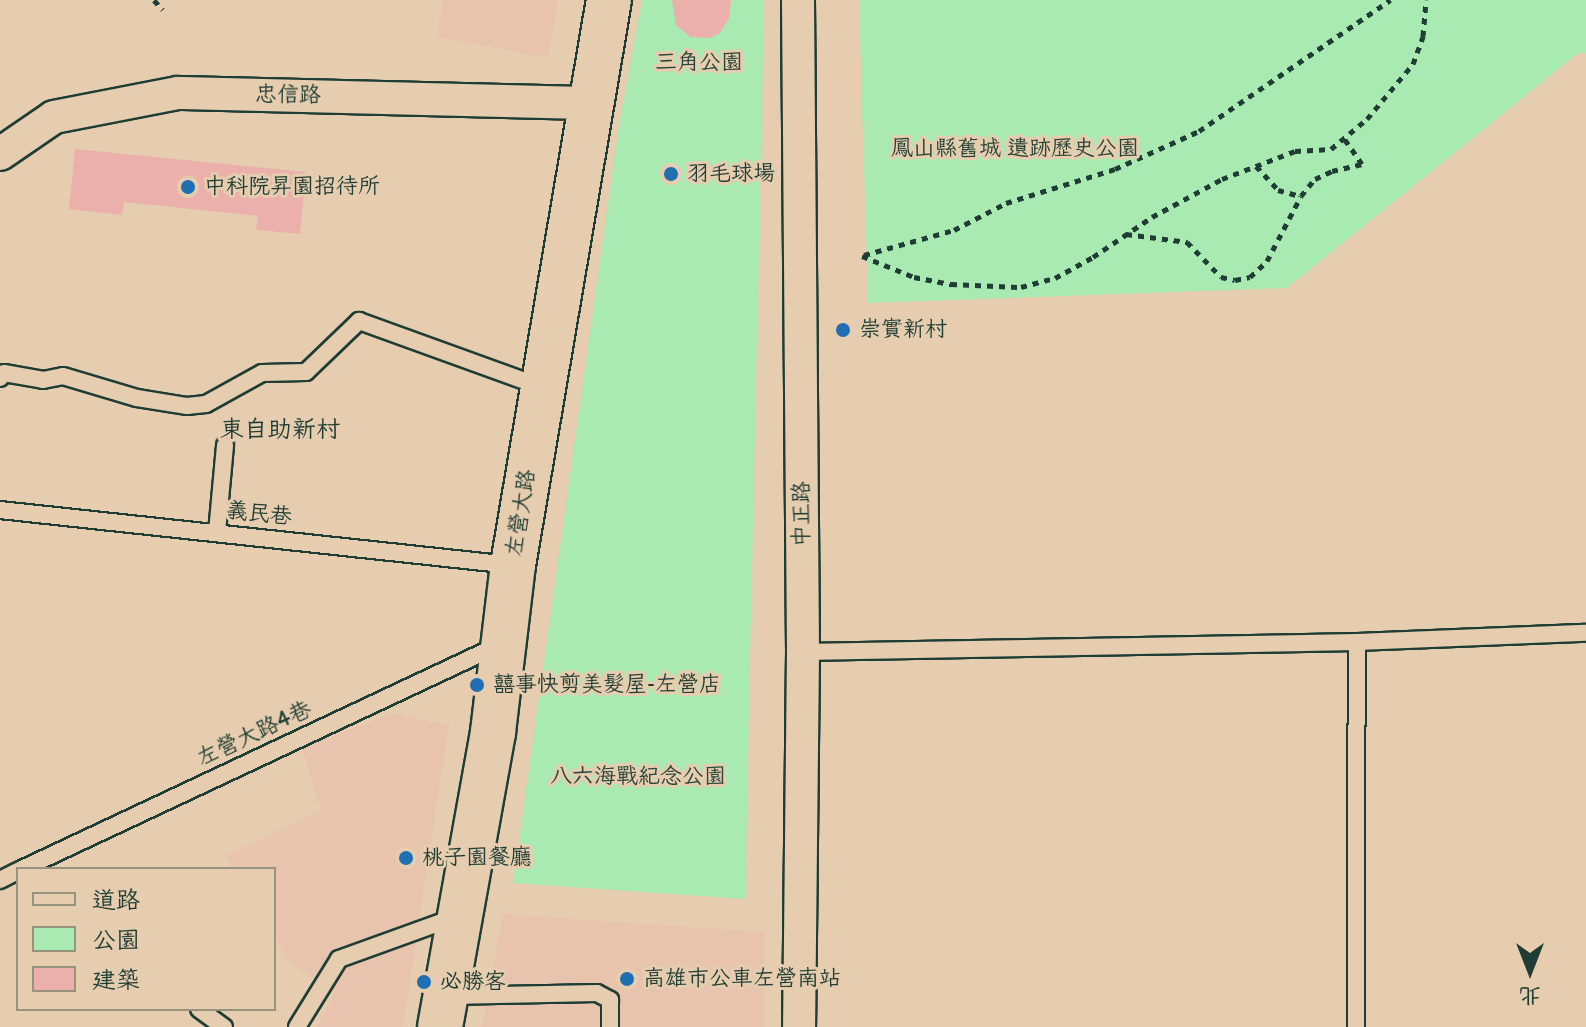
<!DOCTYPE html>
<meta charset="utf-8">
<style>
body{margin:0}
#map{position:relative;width:1586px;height:1027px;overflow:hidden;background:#e7cdaf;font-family:"Balsamiq Sans","LXGW WenKai TC",sans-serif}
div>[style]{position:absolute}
.built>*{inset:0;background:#e8c4ae}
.green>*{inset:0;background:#a9e9b2}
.building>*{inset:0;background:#ebb0ac}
.path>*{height:5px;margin-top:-2.5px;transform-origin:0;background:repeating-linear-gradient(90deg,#1f3d34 0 6px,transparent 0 12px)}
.roads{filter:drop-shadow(2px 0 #1f3d34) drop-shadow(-2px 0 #1f3d34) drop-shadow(0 2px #1f3d34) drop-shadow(0 -2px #1f3d34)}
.lane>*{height:16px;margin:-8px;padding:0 8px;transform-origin:8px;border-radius:8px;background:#e7cdaf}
.street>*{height:32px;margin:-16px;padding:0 16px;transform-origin:16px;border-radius:16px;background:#e7cdaf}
.secondary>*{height:44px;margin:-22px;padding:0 22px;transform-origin:22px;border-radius:22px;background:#e7cdaf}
.dots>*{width:22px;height:22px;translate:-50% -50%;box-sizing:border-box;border:4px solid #e7cdaf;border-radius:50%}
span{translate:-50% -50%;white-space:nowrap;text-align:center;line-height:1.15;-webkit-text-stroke:6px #e7cdaf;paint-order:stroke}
.park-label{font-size:22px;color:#26463a}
.street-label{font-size:22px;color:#1f3d34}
.poi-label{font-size:22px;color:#1f3d34}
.left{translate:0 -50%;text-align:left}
.neighbourhood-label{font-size:24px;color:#1f3d34}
.legend{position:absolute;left:16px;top:867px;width:260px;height:144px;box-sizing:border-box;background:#e7cdaf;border:2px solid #97937e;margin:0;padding:10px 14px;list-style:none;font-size:24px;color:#1f3d34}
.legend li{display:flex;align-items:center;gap:16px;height:40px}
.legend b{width:40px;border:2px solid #97937e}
.north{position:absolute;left:1490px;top:931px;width:80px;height:80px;-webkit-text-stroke:6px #e7cdaf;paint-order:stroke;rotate:180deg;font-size:22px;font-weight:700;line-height:32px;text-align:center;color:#1f3d34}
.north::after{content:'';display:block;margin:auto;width:28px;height:36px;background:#1f3d34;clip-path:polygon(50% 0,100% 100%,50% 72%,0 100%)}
</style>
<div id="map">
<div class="built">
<div style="clip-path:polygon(443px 0,558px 0,548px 58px,437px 37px)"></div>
<div style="clip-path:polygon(391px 713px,449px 725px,403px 1027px,317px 1027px,335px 992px,290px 963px,274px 936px,274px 869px,233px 869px,225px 856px,321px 810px,302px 749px)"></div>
<div style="clip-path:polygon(503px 914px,764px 932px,764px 1027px,482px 1027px)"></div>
</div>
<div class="green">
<div style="clip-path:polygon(642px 0,764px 0,745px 899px,513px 883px,619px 124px)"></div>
<div style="clip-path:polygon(859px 0,1586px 0,1586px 53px,1577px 54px,1287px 288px,868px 303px)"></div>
</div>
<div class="building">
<div style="clip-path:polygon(672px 0,731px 0,729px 18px,719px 34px,710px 38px,690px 37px,676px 25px)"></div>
<div style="clip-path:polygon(75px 149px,306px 172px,300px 234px,256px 230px,258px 216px,124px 202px,122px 215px,69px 209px)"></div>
</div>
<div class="path">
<div style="left:154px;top:0;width:13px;rotate:48deg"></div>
<div style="left:1256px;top:166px;width:33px;rotate:47deg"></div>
<div style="left:1278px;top:190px;width:24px;rotate:15deg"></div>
<div style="left:1126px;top:234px;width:62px;rotate:7.5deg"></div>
<div style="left:1187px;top:242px;width:49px;rotate:45.8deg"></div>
<div style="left:1221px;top:277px;width:14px;rotate:12deg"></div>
<div style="left:1235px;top:280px;width:15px;rotate:-11deg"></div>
<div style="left:1250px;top:277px;width:23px;rotate:-43deg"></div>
<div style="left:1267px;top:261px;width:73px;rotate:-62.4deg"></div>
<div style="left:1301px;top:196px;width:22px;rotate:-51deg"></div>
<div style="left:1315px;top:179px;width:19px;rotate:-25deg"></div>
<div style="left:1332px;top:171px;width:31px;rotate:-13deg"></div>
<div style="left:1362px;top:164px;width:32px;rotate:-125deg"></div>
<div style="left:864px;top:255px;width:93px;rotate:-15.5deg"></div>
<div style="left:954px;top:230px;width:59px;rotate:-27.4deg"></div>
<div style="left:1006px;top:203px;width:114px;rotate:-17.3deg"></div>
<div style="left:1115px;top:169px;width:92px;rotate:-24.3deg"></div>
<div style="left:1199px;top:131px;width:232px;rotate:-34.4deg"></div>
<div style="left:862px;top:256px;width:56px;rotate:22deg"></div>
<div style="left:914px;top:277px;width:38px;rotate:11deg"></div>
<div style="left:951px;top:284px;width:70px;rotate:2.5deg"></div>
<div style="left:1021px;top:287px;width:35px;rotate:-15deg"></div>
<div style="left:1055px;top:278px;width:43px;rotate:-28.9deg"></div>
<div style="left:1093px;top:257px;width:71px;rotate:-34.1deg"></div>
<div style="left:1152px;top:217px;width:80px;rotate:-28.5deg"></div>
<div style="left:1222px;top:179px;width:78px;rotate:-21deg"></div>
<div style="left:1295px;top:151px;width:36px;rotate:-3deg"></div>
<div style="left:1331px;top:149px;width:47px;rotate:-39.8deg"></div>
<div style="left:1367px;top:119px;width:72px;rotate:-50.1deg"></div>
<div style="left:1413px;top:64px;width:30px;rotate:-70deg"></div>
<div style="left:1423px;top:36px;width:36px;rotate:-85deg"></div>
</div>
<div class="roads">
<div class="lane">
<div style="left:0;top:378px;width:6px;rotate:-51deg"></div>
<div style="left:4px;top:373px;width:40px;rotate:10deg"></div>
<div style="left:43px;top:380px;width:20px;rotate:-11deg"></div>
<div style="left:63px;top:376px;width:77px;rotate:16.6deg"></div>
<div style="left:137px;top:398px;width:51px;rotate:9.1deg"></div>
<div style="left:187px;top:406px;width:19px;rotate:-6deg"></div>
<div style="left:206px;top:404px;width:64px;rotate:-29deg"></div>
<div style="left:262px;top:373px;width:44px;rotate:-1.3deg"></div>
<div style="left:306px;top:372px;width:74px;rotate:-43.9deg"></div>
<div style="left:359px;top:321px;width:194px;rotate:19.9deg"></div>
<div style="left:0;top:510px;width:514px;rotate:6.14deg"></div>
<div style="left:217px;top:532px;width:87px;rotate:-84.7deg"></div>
<div style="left:803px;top:652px;width:554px;rotate:-1.03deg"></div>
<div style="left:1357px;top:642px;width:229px;rotate:-2.3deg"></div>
<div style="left:22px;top:869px;width:529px;rotate:-25.16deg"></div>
<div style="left:0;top:880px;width:20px;rotate:-27deg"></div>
<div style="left:449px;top:996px;width:148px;rotate:-1.2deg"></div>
<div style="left:597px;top:993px;width:15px;rotate:28deg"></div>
<div style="left:610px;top:1000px;width:27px;rotate:90deg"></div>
<div style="left:199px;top:1009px;width:31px;rotate:36deg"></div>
<div style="left:297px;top:1027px;width:80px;rotate:-58.3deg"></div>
<div style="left:339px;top:959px;width:123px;rotate:-19.9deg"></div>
<div style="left:1356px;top:1027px;width:385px;rotate:-89.9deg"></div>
</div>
<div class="street">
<div style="left:798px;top:0;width:652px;rotate:89.56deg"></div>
<div style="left:803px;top:652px;width:375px;rotate:90.6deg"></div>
<div style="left:0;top:154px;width:65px;rotate:-34.4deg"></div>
<div style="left:54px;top:117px;width:126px;rotate:-11deg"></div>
<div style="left:178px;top:93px;width:411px;rotate:1.4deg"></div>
</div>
<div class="secondary">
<div style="left:440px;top:1027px;width:300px;rotate:-79.8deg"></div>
<div style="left:493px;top:732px;width:168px;rotate:-83.2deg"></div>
<div style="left:513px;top:565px;width:573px;rotate:-80.36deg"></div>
</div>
</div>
<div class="dots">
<div style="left:671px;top:174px;background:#1f6fb2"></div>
<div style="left:188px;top:187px;background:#1f6fb2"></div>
<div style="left:843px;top:330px;background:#1f6fb2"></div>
<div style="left:477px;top:685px;background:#1f6fb2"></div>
<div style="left:406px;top:858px;background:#1f6fb2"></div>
<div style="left:627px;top:979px;background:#1f6fb2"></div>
<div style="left:424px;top:982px;background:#1f6fb2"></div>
</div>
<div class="park-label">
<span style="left:699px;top:63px">三角公園</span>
<span style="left:1015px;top:149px">鳳山縣舊城 遺跡歷史公園</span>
<span style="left:638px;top:777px">八六海戰紀念公園</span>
</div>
<div class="street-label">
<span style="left:288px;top:95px;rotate:1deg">忠信路</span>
<span style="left:521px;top:513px;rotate:-81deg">左營大路</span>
<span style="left:259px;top:514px;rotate:6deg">義民巷</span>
<span style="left:802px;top:514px;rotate:-90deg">中正路</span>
<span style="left:254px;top:734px;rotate:-25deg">左營大路4巷</span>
</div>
<div class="poi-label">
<span class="left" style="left:687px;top:174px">羽毛球場</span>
<span class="left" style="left:204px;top:187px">中科院昇園招待所</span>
<span class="left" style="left:859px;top:330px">崇實新村</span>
<span class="left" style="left:493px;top:685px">囍事快剪美髮屋-左營店</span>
<span class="left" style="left:422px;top:858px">桃子園餐廳</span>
<span class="left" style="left:643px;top:979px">高雄市公車左營南站</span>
<span class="left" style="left:440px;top:982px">必勝客</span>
</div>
<div class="neighbourhood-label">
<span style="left:280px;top:430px">東自助新村</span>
</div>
<ul class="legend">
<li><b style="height:10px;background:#e7cdaf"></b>道路</li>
<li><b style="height:22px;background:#a9e9b2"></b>公園</li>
<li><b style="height:22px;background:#ebb0ac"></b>建築</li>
</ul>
<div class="north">北</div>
</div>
